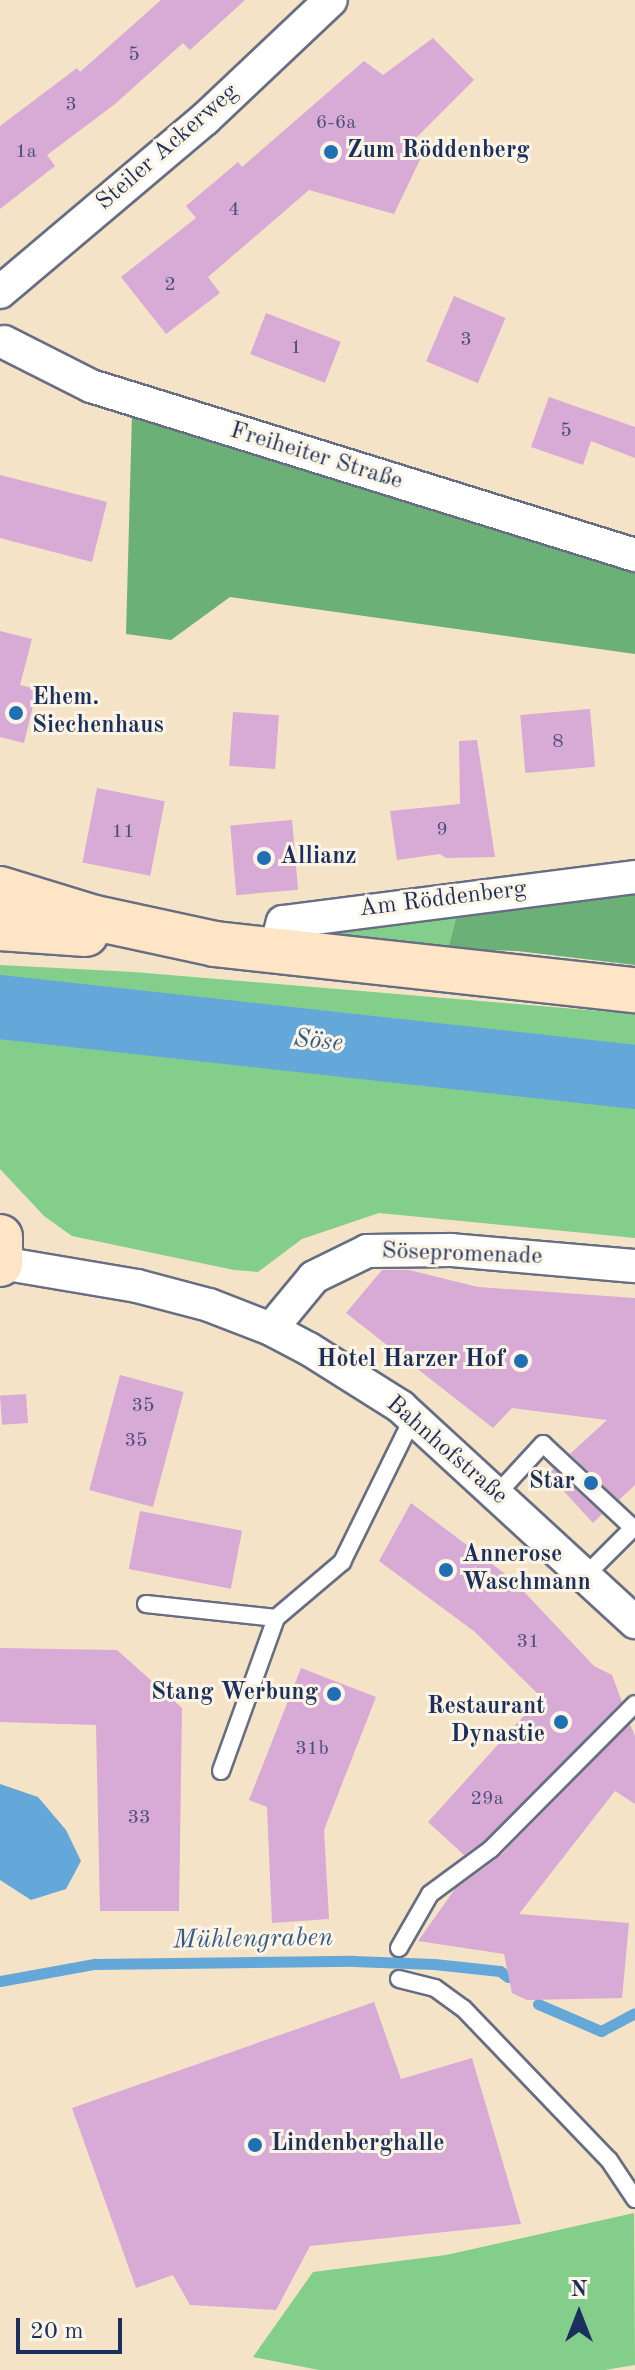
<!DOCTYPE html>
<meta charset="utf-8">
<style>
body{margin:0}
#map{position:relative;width:635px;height:2370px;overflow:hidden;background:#f4e3c7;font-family:"Old Standard TT",serif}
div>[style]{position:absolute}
.green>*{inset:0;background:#84ce8b}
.forest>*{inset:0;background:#6bb177}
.water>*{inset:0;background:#64a8d9}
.stream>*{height:11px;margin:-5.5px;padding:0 5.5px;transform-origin:5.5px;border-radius:5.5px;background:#64a8d9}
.river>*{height:64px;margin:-32px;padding:0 32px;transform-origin:32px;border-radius:32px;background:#64a8d9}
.building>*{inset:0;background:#d8aad6;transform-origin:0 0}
.roads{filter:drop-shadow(2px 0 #676e83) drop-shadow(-2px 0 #676e83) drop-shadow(0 2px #676e83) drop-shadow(0 -2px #676e83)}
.lane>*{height:16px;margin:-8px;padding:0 8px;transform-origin:8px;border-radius:8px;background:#fff}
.street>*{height:32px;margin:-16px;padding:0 16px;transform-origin:16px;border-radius:16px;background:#fff}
.secondary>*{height:44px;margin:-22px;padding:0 22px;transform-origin:22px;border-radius:22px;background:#fde5c5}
.dots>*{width:22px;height:22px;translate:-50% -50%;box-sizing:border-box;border:4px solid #fcf5e5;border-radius:50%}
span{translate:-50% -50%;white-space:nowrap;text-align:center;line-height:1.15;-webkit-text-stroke:6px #fcf5e5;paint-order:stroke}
.number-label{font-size:20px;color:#4a4e7c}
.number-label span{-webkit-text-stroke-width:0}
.street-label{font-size:24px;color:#1b2f5e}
.poi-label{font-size:24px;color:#1b2f5e;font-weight:700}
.left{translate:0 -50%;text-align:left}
.right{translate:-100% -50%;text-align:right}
.water-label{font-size:26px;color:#355989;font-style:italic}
.north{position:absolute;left:539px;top:2274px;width:80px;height:80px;-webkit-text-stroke:6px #fcf5e5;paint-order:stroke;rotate:0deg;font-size:22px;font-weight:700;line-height:32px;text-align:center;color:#1b2f5e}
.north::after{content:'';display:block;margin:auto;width:28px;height:36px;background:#1b2f5e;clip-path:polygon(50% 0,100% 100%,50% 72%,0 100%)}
.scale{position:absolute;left:16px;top:2318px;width:106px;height:36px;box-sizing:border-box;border:4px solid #1b2f5e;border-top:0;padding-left:10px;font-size:24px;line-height:28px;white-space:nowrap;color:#1b2f5e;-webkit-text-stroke:6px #fcf5e5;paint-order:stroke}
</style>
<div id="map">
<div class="green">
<div style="clip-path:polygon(397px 916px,456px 918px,448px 949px,359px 939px,316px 927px)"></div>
<div style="clip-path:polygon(0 965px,134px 972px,635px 1014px,635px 1238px,379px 1213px,302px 1239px,258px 1272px,234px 1270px,72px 1236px,44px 1216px,0 1169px)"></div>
<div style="clip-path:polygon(634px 2213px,635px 2365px,605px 2370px,319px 2370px,253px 2357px,313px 2272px,446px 2255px)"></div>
</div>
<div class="forest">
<div style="clip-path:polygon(132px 414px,635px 566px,635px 654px,230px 597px,171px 640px,126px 634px)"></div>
<div style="clip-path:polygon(635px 892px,635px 965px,517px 951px,448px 949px,456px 918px)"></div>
</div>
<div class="water">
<div style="clip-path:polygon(0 1784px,38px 1797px,66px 1830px,81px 1861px,66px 1889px,31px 1900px,0 1880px)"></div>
</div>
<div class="stream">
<div style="left:0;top:1981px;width:96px;rotate:-10.3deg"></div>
<div style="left:94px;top:1964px;width:259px;rotate:-0.7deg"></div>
<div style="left:353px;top:1961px;width:81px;rotate:2.1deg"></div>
<div style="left:434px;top:1964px;width:66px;rotate:6.1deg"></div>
<div style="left:500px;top:1971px;width:10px;rotate:37deg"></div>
<div style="left:538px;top:2004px;width:69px;rotate:23.2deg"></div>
<div style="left:601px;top:2031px;width:38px;rotate:-28deg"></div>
</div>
<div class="river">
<div style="left:0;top:1007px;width:639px;rotate:6.29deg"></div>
</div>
<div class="building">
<div style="clip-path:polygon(161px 0,245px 0,190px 50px,183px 43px,115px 104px,47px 155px,55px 166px,0 209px,0 126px,77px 68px,80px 72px)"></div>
<div style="clip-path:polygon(433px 38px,474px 80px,412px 142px,426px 147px,394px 214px,309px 190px,208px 277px,220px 293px,166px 334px,121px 277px,196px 218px,186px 206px,238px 162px,242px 167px,364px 61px,383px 75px)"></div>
<div style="left:454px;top:296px;width:56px;height:71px;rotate:23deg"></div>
<div style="left:266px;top:313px;width:80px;height:44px;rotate:21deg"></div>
<div style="clip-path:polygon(549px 397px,635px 427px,635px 458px,591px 441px,583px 465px,531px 447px)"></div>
<div style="clip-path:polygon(0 475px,107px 502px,92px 562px,0 538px)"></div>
<div style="clip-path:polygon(0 631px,32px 639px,20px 685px,37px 689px,24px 743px,0 737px)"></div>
<div style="left:590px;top:709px;width:58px;height:70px;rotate:85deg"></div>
<div style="left:233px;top:712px;width:46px;height:54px;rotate:4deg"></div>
<div style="clip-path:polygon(477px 740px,495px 857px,446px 858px,440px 854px,397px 860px,390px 811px,460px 804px,459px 741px)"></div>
<div style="left:97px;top:788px;width:69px;height:76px;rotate:11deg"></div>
<div style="left:292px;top:820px;width:70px;height:62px;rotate:85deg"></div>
<div style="clip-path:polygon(382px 1270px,409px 1270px,478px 1287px,635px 1298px,635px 1485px,619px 1500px,570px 1454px,607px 1420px,512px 1408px,493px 1428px,346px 1313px)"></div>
<div style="left:120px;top:1375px;width:66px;height:119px;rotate:15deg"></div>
<div style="left:26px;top:1394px;width:29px;height:26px;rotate:86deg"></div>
<div style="clip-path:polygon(554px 1469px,602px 1514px,593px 1523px,548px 1474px)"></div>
<div style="clip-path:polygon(411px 1503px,512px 1579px,594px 1666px,612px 1675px,622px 1702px,484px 1841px,464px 1855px,428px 1822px,541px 1697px,475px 1632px,379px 1561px)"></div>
<div style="left:140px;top:1511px;width:104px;height:59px;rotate:11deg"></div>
<div style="clip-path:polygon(0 1648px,117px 1650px,182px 1708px,179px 1911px,100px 1911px,96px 1725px,0 1722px)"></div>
<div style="clip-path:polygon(301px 1668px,376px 1697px,324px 1830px,329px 1919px,272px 1923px,267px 1807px,249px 1800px)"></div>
<div style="clip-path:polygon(630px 1724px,635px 1736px,635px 1804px,615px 1791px,519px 1914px,629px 1923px,622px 1998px,527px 2000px,512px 1993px,504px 1954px,418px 1941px,455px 1889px,499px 1857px)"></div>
<div style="clip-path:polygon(374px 2002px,401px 2079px,472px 2058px,521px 2224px,310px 2246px,276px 2310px,190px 2305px,173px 2275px,136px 2288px,72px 2108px)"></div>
</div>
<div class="roads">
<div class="lane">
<div style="left:497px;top:1494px;width:68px;rotate:-47.4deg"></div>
<div style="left:543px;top:1444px;width:123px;rotate:43deg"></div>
<div style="left:633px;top:1528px;width:71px;rotate:135deg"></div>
<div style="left:146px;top:1604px;width:131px;rotate:6.1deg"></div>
<div style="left:221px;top:1771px;width:163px;rotate:-70.2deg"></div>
<div style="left:276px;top:1618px;width:87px;rotate:-40.3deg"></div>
<div style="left:342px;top:1562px;width:161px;rotate:-63.8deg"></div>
<div style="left:399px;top:1948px;width:62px;rotate:-60.1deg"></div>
<div style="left:430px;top:1894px;width:76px;rotate:-36.4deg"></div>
<div style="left:491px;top:1849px;width:204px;rotate:-45.2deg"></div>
<div style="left:399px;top:1979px;width:37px;rotate:14deg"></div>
<div style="left:435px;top:1988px;width:34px;rotate:36deg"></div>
<div style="left:463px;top:2008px;width:211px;rotate:46.2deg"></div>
<div style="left:609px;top:2160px;width:47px;rotate:56.3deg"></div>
</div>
<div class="street">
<div style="left:0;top:292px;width:268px;rotate:-40.2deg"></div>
<div style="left:205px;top:119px;width:173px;rotate:-43.4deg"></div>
<div style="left:4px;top:342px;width:97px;rotate:26.8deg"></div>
<div style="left:91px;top:386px;width:570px;rotate:17.26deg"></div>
<div style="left:274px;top:953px;width:32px;rotate:-74deg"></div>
<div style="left:283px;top:922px;width:355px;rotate:-7.3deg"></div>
<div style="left:1px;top:1263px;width:138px;rotate:9.6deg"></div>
<div style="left:137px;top:1286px;width:74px;rotate:14.8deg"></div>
<div style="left:209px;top:1305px;width:66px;rotate:21.2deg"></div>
<div style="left:271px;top:1329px;width:43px;rotate:27.8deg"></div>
<div style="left:309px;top:1349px;width:109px;rotate:32.2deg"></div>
<div style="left:401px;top:1407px;width:318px;rotate:42.6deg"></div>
<div style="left:271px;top:1329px;width:67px;rotate:-50.4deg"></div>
<div style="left:314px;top:1277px;width:59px;rotate:-26.1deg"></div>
<div style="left:367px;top:1251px;width:84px;rotate:-0.7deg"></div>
<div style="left:451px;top:1250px;width:185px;rotate:5deg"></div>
</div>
<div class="secondary">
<div style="left:0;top:889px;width:99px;rotate:17deg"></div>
<div style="left:95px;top:918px;width:123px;rotate:12.2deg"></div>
<div style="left:215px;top:944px;width:423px;rotate:6.3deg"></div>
<div style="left:0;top:928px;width:86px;rotate:4deg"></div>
<div style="left:0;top:1237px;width:27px;rotate:90deg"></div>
</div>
</div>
<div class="dots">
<div style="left:331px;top:152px;background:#1f6fb2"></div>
<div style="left:16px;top:713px;background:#1f6fb2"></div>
<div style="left:264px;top:858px;background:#1f6fb2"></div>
<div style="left:521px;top:1361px;background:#1f6fb2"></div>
<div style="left:591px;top:1483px;background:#1f6fb2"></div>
<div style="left:446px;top:1570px;background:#1f6fb2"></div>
<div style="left:334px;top:1694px;background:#1f6fb2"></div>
<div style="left:561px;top:1722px;background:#1f6fb2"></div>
<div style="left:255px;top:2145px;background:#1f6fb2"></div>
</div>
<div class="number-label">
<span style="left:134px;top:55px">5</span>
<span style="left:71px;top:105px">3</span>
<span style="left:336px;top:123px">6-6a</span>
<span style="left:26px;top:152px">1a</span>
<span style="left:234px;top:210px">4</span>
<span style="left:170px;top:285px">2</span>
<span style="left:466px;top:340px">3</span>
<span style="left:296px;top:348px">1</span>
<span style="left:566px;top:431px">5</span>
<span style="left:558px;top:742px">8</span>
<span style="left:442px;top:830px">9</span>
<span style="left:123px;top:832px">11</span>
<span style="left:143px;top:1406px">35</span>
<span style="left:136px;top:1441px">35</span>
<span style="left:528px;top:1642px">31</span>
<span style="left:312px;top:1749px">31b</span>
<span style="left:487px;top:1799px">29a</span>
<span style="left:139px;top:1818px">33</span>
</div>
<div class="street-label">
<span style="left:168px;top:148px;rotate:-41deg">Steiler Ackerweg</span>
<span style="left:316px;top:457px;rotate:17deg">Freiheiter Straße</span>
<span style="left:443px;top:900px;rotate:-7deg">Am Röddenberg</span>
<span style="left:462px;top:1255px;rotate:2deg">Sösepromenade</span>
<span style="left:446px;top:1451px;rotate:41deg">Bahnhofstraße</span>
</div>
<div class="poi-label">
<span class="left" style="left:347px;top:152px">Zum Röddenberg</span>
<span class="left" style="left:32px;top:713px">Ehem.<br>Siechenhaus</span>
<span class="left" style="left:280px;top:858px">Allianz</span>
<span class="right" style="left:505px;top:1361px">Hotel Harzer Hof</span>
<span class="right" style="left:575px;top:1483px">Star</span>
<span class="left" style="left:462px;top:1570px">Annerose<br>Waschmann</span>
<span class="right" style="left:318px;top:1694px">Stang Werbung</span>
<span class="right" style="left:545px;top:1722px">Restaurant<br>Dynastie</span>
<span class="left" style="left:271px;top:2145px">Lindenberghalle</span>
</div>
<div class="water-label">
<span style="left:318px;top:1042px;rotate:6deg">Söse</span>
<span style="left:253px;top:1940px;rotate:-1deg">Mühlengraben</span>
</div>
<div class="north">N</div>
<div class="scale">20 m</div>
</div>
